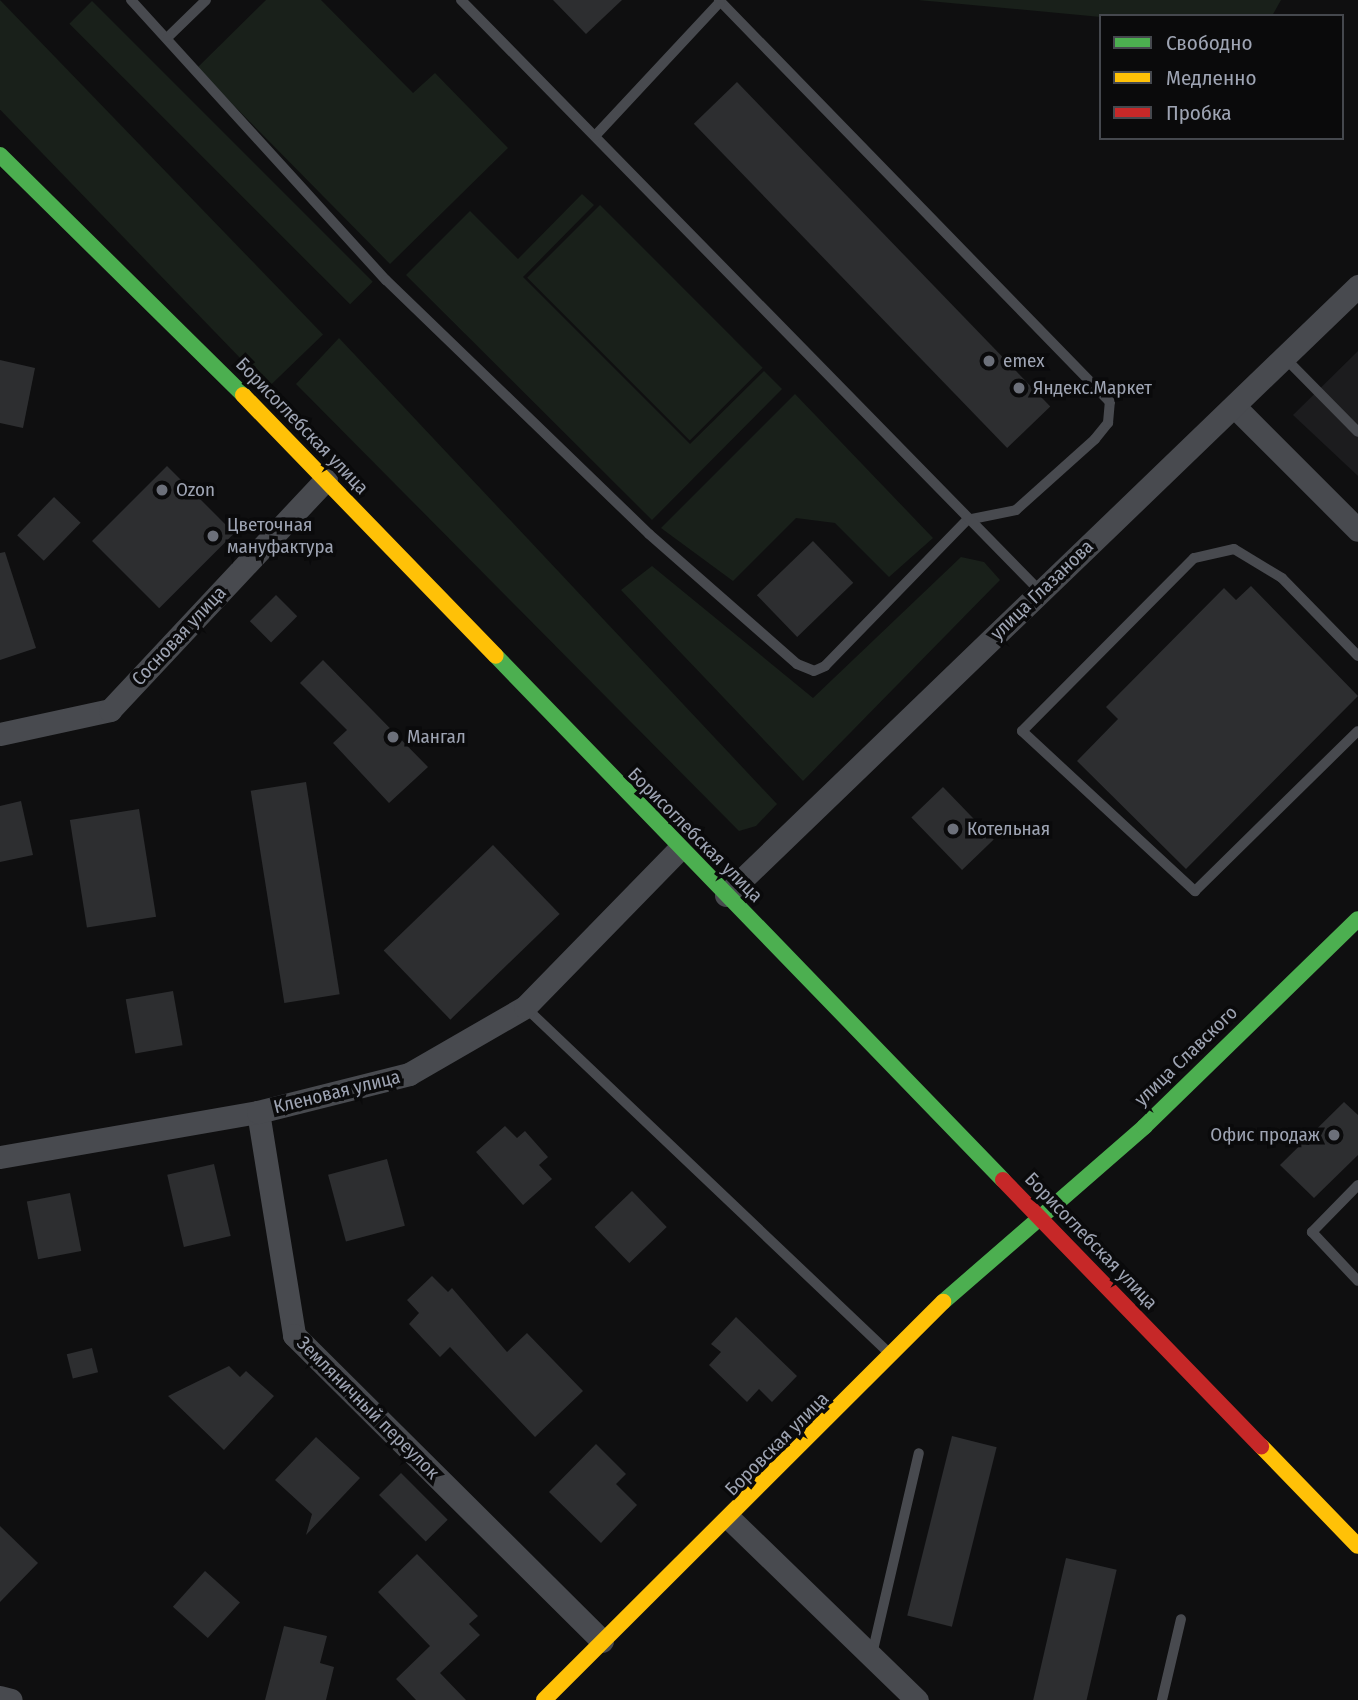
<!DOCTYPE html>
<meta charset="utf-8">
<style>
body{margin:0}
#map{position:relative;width:1358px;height:1700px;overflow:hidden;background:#0f0f10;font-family:"Fira Sans Condensed",sans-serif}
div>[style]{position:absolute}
.built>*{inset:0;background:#1c1c1e}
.green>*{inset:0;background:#19201a;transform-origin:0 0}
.building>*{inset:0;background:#2d2e30;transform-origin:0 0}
.lane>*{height:10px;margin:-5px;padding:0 5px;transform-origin:5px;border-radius:5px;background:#484a4f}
.street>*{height:23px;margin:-11.5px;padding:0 11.5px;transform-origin:11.5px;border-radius:11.5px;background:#484a4f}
.fast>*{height:16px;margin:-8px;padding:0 8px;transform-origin:8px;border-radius:8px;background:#4caf50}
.slow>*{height:16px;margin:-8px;padding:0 8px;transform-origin:8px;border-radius:8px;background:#ffc107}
.jam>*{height:16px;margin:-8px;padding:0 8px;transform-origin:8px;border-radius:8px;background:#c62828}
.dots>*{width:19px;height:19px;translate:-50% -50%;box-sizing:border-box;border:4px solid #0a0a0b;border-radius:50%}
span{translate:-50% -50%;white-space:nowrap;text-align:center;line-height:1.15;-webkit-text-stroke:7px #0a0a0b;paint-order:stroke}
.poi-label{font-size:19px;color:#9ea4b3}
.left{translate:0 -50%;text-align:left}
.right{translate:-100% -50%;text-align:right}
.street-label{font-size:19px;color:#9ea4b3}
.legend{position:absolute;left:1099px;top:14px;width:245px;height:126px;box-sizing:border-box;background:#0a0a0b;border:2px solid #45484e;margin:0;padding:9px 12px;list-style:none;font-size:21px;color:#9ea4b3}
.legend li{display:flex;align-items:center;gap:14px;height:35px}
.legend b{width:35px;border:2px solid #45484e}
</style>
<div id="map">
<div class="built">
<div style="clip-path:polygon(1358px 351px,1358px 476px,1293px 415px)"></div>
</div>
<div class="green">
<div style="left:0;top:0;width:465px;height:76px;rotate:46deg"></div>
<div style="clip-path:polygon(266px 0,321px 0,413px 93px,435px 73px,508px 148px,390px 264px,197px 68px)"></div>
<div style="clip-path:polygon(918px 0,1281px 0,1272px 16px,1101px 17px)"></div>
<div style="left:92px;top:1px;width:397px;height:32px;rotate:45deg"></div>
<div style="clip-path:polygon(582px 194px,594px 205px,523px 277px,690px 444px,764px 371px,782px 389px,652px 520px,406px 275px,470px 211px,518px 259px)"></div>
<div style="left:600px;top:205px;width:230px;height:103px;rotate:45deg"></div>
<div style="clip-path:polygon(339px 338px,777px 804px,756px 826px,739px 831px,296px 384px)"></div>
<div style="clip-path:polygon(795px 394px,933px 538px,889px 577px,835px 523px,796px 518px,733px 581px,661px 528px)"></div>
<div style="clip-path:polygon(961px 557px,984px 562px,1000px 580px,803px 781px,621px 590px,652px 566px,813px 698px)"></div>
</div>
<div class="building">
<div style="clip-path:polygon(553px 0,622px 0,586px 34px)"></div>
<div style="left:737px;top:82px;width:451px;height:60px;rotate:46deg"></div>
<div style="clip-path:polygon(0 360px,35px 368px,23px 428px,0 423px)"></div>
<div style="left:167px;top:466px;width:95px;height:106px;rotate:45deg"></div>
<div style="left:54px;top:497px;width:37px;height:53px;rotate:44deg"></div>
<div style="left:813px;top:541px;width:58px;height:78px;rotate:46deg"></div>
<div style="clip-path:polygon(5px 552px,36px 648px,0 660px,0 553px)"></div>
<div style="clip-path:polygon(1251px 586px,1358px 696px,1186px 869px,1077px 761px,1118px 719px,1106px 707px,1224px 588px,1236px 600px)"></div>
<div style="left:276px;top:595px;width:30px;height:37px;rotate:45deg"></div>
<div style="clip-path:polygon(323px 660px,428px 767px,389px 803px,333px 743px,347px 730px,300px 683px)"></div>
<div style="left:306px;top:782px;width:215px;height:56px;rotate:81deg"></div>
<div style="left:943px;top:787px;width:73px;height:44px;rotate:46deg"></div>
<div style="clip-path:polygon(21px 801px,33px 855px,0 862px,0 806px)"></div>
<div style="left:139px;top:809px;width:109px;height:70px;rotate:81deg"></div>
<div style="left:493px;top:845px;width:96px;height:152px;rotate:46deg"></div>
<div style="left:173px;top:991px;width:55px;height:48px;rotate:80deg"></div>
<div style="clip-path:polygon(1344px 1102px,1358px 1115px,1358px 1155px,1314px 1198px,1280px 1165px)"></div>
<div style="clip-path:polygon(505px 1126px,517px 1138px,525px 1131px,548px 1157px,539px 1165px,552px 1179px,523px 1205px,476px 1152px)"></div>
<div style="left:387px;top:1159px;width:69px;height:61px;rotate:75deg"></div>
<div style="left:214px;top:1164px;width:74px;height:48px;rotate:77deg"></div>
<div style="left:632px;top:1191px;width:50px;height:52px;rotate:46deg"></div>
<div style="left:70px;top:1193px;width:59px;height:44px;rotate:79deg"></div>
<div style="clip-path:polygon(432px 1276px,448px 1292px,452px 1288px,507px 1352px,527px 1333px,583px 1391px,535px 1437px,450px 1347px,440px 1357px,409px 1324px,419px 1313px,407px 1300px)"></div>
<div style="clip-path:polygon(736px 1317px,797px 1376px,772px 1402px,759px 1389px,747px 1402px,709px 1365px,721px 1352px,711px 1344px)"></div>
<div style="left:92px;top:1348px;width:25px;height:26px;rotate:76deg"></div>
<div style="clip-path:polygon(229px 1366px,240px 1377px,246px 1371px,274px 1396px,224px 1450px,168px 1396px)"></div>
<div style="left:952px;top:1436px;width:46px;height:185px;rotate:14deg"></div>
<div style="clip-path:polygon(316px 1437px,360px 1478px,306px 1535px,312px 1514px,275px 1480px)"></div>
<div style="clip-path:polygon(596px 1444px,626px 1474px,616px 1484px,637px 1505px,601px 1543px,549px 1492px)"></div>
<div style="left:401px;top:1473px;width:66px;height:31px;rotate:45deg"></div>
<div style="clip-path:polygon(0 1526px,38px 1563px,0 1602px)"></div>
<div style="clip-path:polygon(417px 1554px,478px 1616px,469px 1624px,480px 1635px,440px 1673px,466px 1700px,416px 1700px,396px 1679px,430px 1646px,378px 1592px)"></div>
<div style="left:1066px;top:1558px;width:52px;height:146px;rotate:13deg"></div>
<div style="left:205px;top:1571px;width:47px;height:48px;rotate:42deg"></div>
<div style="clip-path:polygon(284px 1626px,327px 1636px,320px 1663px,334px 1667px,326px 1700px,265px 1700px)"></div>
</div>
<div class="lane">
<div style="left:131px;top:0;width:379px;rotate:47.7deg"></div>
<div style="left:386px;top:280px;width:366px;rotate:44deg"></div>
<div style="left:649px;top:534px;width:197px;rotate:41.3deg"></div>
<div style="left:797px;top:664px;width:18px;rotate:22deg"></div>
<div style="left:814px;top:671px;width:12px;rotate:-24deg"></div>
<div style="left:825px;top:666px;width:204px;rotate:-45.8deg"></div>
<div style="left:967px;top:520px;width:50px;rotate:-11.5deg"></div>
<div style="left:1016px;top:510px;width:106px;rotate:-41.9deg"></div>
<div style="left:1095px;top:439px;width:21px;rotate:-51deg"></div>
<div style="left:1108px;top:423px;width:21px;rotate:-85deg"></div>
<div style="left:1110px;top:402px;width:561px;rotate:-134.21deg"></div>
<div style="left:461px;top:0;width:829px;rotate:45.59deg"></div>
<div style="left:168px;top:37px;width:53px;rotate:-44.2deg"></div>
<div style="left:595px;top:136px;width:183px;rotate:-47deg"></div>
<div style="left:1284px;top:357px;width:105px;rotate:45.4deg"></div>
<div style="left:1358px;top:656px;width:109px;rotate:-134.3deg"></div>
<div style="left:1282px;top:578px;width:56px;rotate:-148.9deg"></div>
<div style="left:1234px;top:549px;width:41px;rotate:167.3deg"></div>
<div style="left:1194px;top:558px;width:244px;rotate:134.8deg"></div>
<div style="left:1022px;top:731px;width:236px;rotate:42.8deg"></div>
<div style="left:1195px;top:891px;width:228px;rotate:-44.5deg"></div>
<div style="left:525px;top:1007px;width:502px;rotate:43.55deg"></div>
<div style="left:1358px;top:1185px;width:66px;rotate:134.4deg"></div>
<div style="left:1312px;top:1232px;width:67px;rotate:46.8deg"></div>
<div style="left:873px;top:1650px;width:202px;rotate:-76.9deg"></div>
<div style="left:1162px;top:1700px;width:83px;rotate:-76.8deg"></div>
</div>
<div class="street">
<div style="left:1234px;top:406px;width:175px;rotate:45deg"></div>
<div style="left:0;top:734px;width:113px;rotate:-12.3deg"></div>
<div style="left:110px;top:710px;width:316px;rotate:-46.9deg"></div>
<div style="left:726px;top:895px;width:878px;rotate:-43.94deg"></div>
<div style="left:258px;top:1112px;width:226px;rotate:80.8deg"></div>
<div style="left:294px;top:1335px;width:434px;rotate:44.8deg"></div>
<div style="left:0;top:1157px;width:262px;rotate:-9.9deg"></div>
<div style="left:258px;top:1112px;width:156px;rotate:-14.1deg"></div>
<div style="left:409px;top:1074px;width:134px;rotate:-30deg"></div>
<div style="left:525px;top:1007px;width:219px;rotate:-45.7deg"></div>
<div style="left:731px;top:1520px;width:259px;rotate:44.1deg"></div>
<div style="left:0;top:1697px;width:11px;rotate:15deg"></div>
</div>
<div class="fast">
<div style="left:0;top:155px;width:342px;rotate:44.6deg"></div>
<div style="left:496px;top:656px;width:729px;rotate:45.94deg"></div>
<div style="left:943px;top:1302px;width:267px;rotate:-41deg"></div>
<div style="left:1144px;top:1127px;width:298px;rotate:-44.2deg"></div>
</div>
<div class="slow">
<div style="left:243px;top:395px;width:363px;rotate:45.9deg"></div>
<div style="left:1261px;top:1446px;width:139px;rotate:45.9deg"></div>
<div style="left:544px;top:1700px;width:564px;rotate:-44.93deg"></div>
</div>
<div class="jam">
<div style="left:1003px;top:1180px;width:371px;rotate:45.9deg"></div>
</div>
<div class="dots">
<div style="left:989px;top:361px;background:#6c707a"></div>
<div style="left:1019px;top:388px;background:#6c707a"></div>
<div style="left:162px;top:490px;background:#6c707a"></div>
<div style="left:213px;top:536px;background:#6c707a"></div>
<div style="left:393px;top:737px;background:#6c707a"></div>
<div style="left:953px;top:829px;background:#6c707a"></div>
<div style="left:1334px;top:1135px;background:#6c707a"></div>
</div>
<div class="poi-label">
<span class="left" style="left:1003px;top:361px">emex</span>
<span class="left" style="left:1033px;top:388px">Яндекс.Маркет</span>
<span class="left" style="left:176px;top:490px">Ozon</span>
<span class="left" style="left:227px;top:536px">Цветочная<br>мануфактура</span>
<span class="left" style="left:407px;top:737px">Мангал</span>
<span class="left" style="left:967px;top:829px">Котельная</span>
<span class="right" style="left:1320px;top:1135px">Офис продаж</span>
</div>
<div class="street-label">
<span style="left:302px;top:426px;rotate:46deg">Борисоглебская улица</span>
<span style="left:1042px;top:590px;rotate:-44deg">улица Глазанова</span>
<span style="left:179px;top:636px;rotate:-47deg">Сосновая улица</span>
<span style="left:695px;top:835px;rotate:45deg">Борисоглебская улица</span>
<span style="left:1186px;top:1056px;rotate:-44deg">улица Славского</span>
<span style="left:337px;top:1092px;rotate:-14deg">Кленовая улица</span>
<span style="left:1091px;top:1241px;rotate:46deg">Борисоглебская улица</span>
<span style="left:368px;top:1408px;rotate:45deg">Земляничный переулок</span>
<span style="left:777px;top:1444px;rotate:-45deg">Боровская улица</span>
</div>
<ul class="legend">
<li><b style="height:9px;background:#4caf50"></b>Свободно</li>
<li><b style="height:9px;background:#ffc107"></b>Медленно</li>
<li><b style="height:9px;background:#c62828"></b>Пробка</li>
</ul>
</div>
